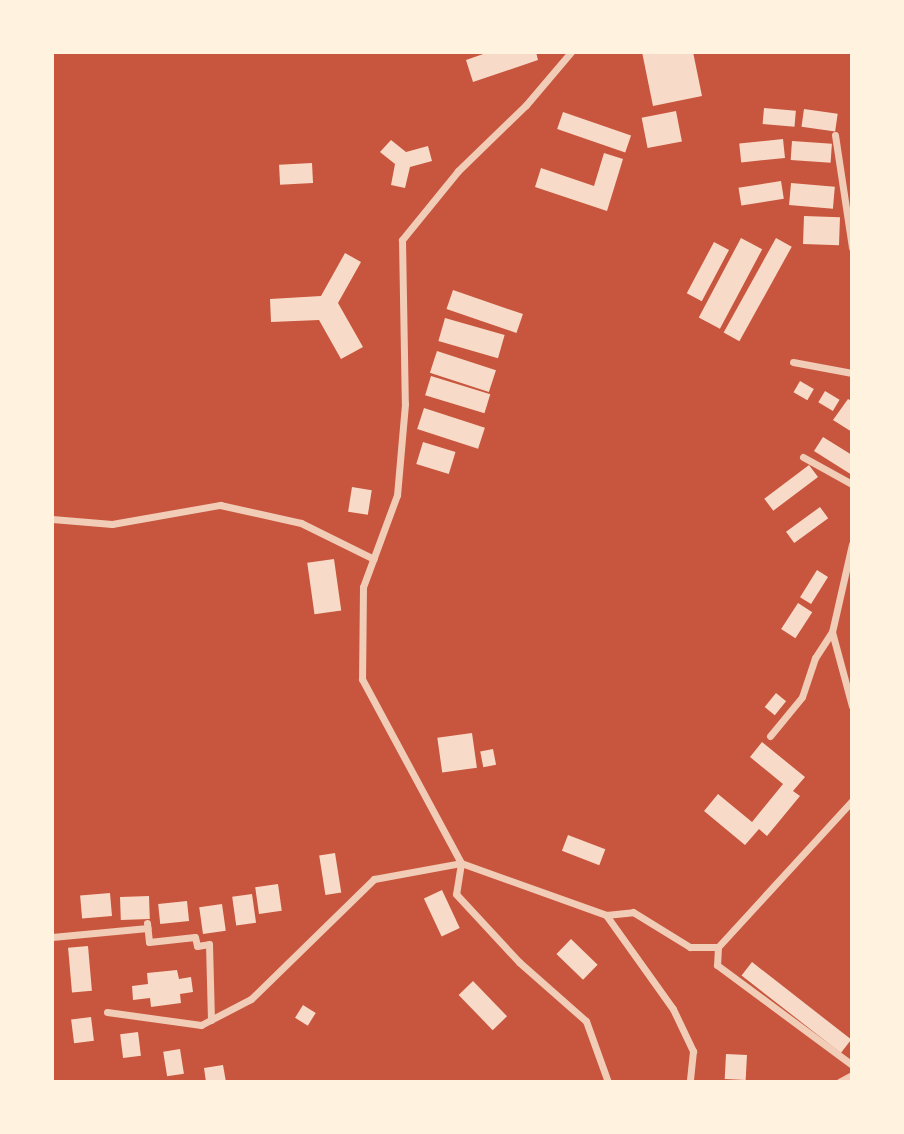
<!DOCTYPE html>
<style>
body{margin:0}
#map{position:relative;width:904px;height:1134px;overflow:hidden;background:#c8553d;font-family:Lato,sans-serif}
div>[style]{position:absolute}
.building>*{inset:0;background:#f7dbc8;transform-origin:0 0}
.minor>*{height:7px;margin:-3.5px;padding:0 3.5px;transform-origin:3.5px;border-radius:3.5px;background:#f1ccb7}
span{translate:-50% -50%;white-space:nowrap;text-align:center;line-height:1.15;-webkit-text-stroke:7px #fff3e0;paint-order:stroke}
.frame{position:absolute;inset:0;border:54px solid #fff3e0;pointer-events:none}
</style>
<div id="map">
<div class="building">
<div style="clip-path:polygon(489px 52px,536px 52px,538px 60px,473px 82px,466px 60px)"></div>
<div style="clip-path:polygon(642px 52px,693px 52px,702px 96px,653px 106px)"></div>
<div style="left:764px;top:108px;width:32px;height:16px;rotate:5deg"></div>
<div style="left:804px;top:109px;width:34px;height:18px;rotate:8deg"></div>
<div style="left:676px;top:111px;width:31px;height:35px;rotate:79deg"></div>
<div style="left:563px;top:112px;width:72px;height:18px;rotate:19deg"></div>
<div style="left:783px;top:139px;width:19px;height:44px;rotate:84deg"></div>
<div style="clip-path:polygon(391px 140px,406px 152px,428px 146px,432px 161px,410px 167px,405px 188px,391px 185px,395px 164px,380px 152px)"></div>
<div style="left:792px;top:141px;width:40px;height:19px;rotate:4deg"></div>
<div style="clip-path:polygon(604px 153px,623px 159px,607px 211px,535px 187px,541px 168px,594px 186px)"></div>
<div style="left:312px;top:163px;width:20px;height:33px;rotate:87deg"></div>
<div style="left:781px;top:181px;width:18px;height:43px;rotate:81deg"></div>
<div style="left:791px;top:183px;width:44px;height:22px;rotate:5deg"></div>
<div style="left:804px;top:216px;width:36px;height:28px;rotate:2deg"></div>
<div style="left:741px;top:238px;width:24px;height:90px;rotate:28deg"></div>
<div style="left:776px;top:238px;width:18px;height:108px;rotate:29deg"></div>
<div style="left:714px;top:242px;width:17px;height:58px;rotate:28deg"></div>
<div style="clip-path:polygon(345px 253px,361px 262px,338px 303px,363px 347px,341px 359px,319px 320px,271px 322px,270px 299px,321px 296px)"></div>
<div style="left:453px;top:290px;width:74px;height:20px;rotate:19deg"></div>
<div style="left:445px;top:318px;width:62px;height:24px;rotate:16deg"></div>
<div style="left:437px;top:351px;width:62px;height:23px;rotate:18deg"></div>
<div style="left:431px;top:376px;width:62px;height:20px;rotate:17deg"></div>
<div style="left:800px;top:381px;width:16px;height:13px;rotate:30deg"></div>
<div style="left:825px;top:391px;width:17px;height:13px;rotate:31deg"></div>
<div style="clip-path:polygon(848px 399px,852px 401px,852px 432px,833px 420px)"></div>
<div style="left:424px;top:408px;width:64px;height:22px;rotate:18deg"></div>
<div style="clip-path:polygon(823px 437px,852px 455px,852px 475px,814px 451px)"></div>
<div style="left:423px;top:442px;width:34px;height:23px;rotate:17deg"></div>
<div style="left:809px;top:465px;width:15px;height:56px;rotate:53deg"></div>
<div style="left:352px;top:487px;width:20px;height:25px;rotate:9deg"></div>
<div style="left:820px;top:507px;width:14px;height:42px;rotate:54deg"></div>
<div style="left:334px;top:559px;width:52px;height:27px;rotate:82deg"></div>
<div style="left:817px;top:570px;width:13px;height:32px;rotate:32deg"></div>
<div style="left:798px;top:603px;width:17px;height:31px;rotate:33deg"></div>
<div style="left:776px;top:693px;width:13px;height:18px;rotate:39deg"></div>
<div style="left:472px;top:733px;width:35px;height:35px;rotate:82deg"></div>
<div style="clip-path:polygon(762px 742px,805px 777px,793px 791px,800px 796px,767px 836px,759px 829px,745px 845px,704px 811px,718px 794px,752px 822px,783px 784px,750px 757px)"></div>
<div style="left:493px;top:749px;width:16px;height:13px;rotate:79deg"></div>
<div style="left:568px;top:835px;width:40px;height:17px;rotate:21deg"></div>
<div style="left:335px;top:853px;width:40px;height:16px;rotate:81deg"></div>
<div style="left:278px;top:884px;width:27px;height:23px;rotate:82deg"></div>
<div style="left:442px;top:890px;width:42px;height:20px;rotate:65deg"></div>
<div style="left:110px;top:893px;width:23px;height:30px;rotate:85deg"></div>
<div style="left:252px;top:894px;width:29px;height:20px;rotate:82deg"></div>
<div style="left:149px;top:896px;width:23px;height:29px;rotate:88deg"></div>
<div style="left:187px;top:901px;width:20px;height:29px;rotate:84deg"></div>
<div style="left:222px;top:904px;width:27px;height:23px;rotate:82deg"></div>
<div style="left:571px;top:939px;width:37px;height:21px;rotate:44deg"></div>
<div style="left:88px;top:946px;width:45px;height:20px;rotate:85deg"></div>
<div style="left:752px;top:962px;width:126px;height:17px;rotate:38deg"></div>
<div style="clip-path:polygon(177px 970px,179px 979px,191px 977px,193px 992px,180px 994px,181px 1003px,151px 1007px,150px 998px,133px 1000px,132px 986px,148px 984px,147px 973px)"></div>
<div style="left:473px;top:981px;width:49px;height:20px;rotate:46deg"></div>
<div style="left:303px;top:1005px;width:15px;height:15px;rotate:32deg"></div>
<div style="left:91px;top:1017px;width:24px;height:20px;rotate:83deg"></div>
<div style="left:138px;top:1032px;width:24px;height:18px;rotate:83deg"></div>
<div style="left:180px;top:1049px;width:25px;height:17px;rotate:81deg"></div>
<div style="left:726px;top:1054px;width:21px;height:25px;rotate:3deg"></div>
<div style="clip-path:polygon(223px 1065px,226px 1082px,206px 1082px,204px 1068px)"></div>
</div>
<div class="minor">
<div style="left:571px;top:52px;width:70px;rotate:130.3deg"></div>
<div style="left:526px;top:105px;width:95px;rotate:135.9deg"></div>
<div style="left:458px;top:171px;width:89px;rotate:129.1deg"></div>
<div style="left:402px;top:240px;width:164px;rotate:89deg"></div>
<div style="left:405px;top:404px;width:91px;rotate:95deg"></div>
<div style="left:397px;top:495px;width:98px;rotate:110.3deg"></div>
<div style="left:363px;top:587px;width:92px;rotate:90.6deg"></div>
<div style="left:362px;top:679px;width:209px;rotate:61.7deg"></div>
<div style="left:461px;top:863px;width:31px;rotate:99deg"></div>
<div style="left:456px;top:894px;width:93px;rotate:47.2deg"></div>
<div style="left:519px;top:962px;width:89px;rotate:41.4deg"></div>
<div style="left:586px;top:1021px;width:65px;rotate:70.2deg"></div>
<div style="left:835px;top:135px;width:114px;rotate:81.4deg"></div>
<div style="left:793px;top:362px;width:60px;rotate:10.6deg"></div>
<div style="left:803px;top:457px;width:56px;rotate:28.9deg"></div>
<div style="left:52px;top:519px;width:60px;rotate:4.8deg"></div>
<div style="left:112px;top:524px;width:110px;rotate:-10deg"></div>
<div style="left:220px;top:505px;width:83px;rotate:12.5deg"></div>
<div style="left:301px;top:523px;width:81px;rotate:26.3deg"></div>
<div style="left:852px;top:544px;width:90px;rotate:102.8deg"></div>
<div style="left:832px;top:632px;width:77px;rotate:74.9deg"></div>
<div style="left:770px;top:736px;width:50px;rotate:-50.6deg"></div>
<div style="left:802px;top:697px;width:41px;rotate:-71.6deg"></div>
<div style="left:815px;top:658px;width:31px;rotate:-57deg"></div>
<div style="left:606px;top:915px;width:115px;rotate:54.5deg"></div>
<div style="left:673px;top:1009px;width:47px;rotate:64.5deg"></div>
<div style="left:693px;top:1051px;width:31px;rotate:96deg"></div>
<div style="left:147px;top:923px;width:19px;rotate:84deg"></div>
<div style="left:149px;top:942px;width:46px;rotate:-6.2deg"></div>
<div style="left:195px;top:937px;width:9px;rotate:77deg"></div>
<div style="left:197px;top:946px;width:12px;rotate:-9deg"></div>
<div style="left:209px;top:944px;width:76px;rotate:88.5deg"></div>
<div style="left:52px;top:937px;width:96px;rotate:-5.4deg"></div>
<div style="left:718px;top:947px;width:18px;rotate:93deg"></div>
<div style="left:717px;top:965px;width:168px;rotate:36.5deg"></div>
<div style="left:107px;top:1012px;width:95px;rotate:7.9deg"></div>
<div style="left:201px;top:1025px;width:56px;rotate:-27.5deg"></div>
<div style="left:251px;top:999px;width:172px;rotate:-44.3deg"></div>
<div style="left:374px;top:879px;width:88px;rotate:-10.4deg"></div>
<div style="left:461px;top:863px;width:154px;rotate:19.7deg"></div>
<div style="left:606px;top:915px;width:27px;rotate:-6deg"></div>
<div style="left:633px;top:912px;width:67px;rotate:31.6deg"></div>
<div style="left:690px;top:947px;width:28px"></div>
<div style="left:718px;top:947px;width:198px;rotate:-47.5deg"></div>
<div style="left:839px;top:1082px;width:15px;rotate:-28deg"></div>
</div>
<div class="frame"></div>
</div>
